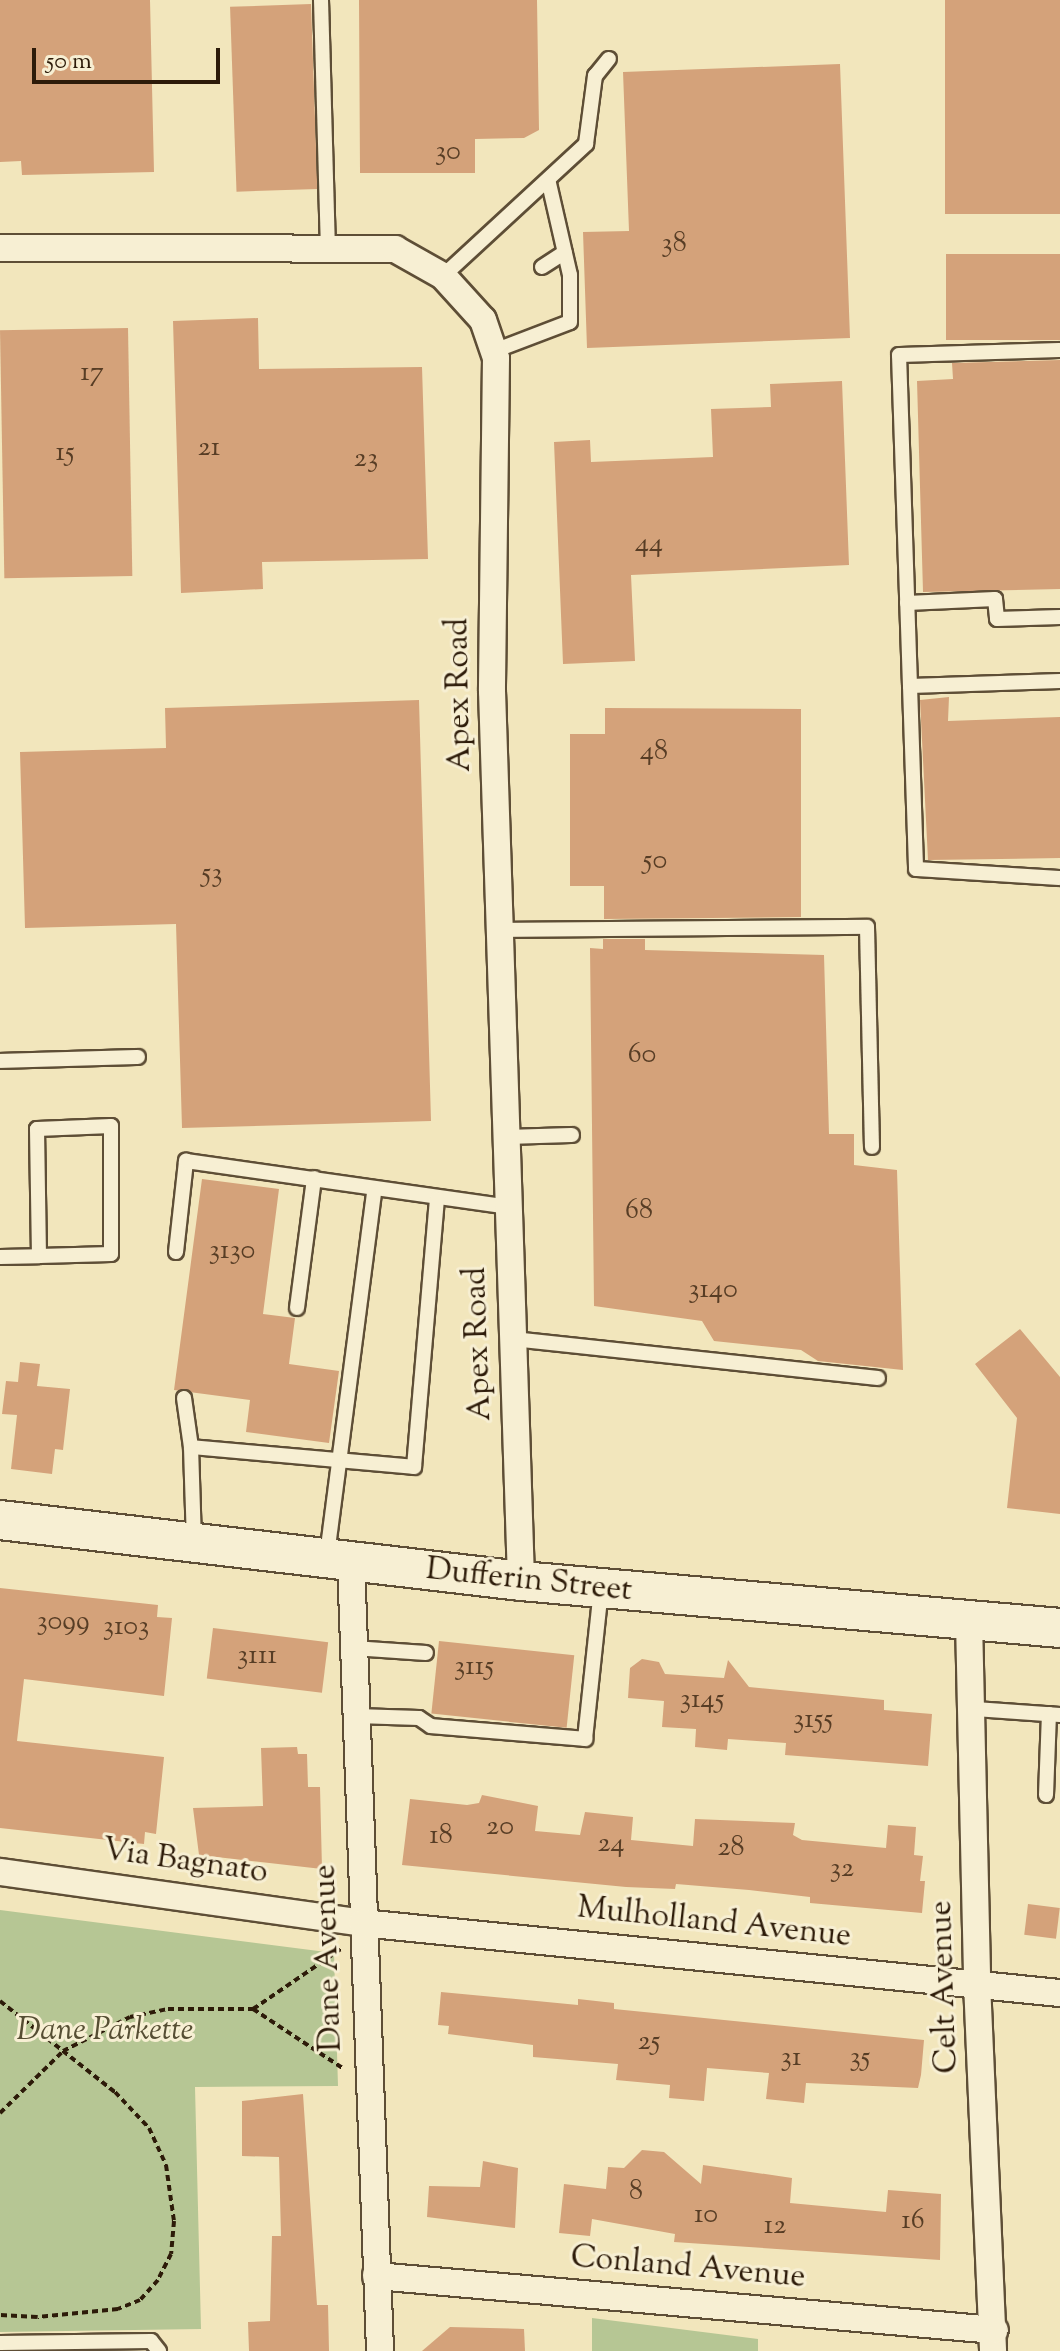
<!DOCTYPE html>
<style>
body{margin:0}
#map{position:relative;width:1060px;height:2351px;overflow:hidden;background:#f2e6bc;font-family:"Sorts Mill Goudy",serif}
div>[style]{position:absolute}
.green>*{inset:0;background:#b6c694}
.building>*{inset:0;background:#d4a27a;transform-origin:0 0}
.path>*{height:4px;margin-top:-2px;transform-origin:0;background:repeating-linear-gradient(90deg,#2d1b09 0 6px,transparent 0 10px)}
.roads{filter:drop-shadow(2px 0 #5e4e36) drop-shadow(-2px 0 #5e4e36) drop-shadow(0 2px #5e4e36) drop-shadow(0 -2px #5e4e36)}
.lane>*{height:14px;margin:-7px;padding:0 7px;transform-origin:7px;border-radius:7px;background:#f7efd3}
.street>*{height:26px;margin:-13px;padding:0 13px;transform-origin:13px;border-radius:13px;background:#f7efd3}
.secondary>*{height:38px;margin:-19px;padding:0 19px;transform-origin:19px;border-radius:19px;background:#f7efd3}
span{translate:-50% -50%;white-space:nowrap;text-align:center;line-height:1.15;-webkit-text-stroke:6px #f7efd3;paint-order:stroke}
.number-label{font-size:28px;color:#573d25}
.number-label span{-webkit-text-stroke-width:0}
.street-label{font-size:32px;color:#2d1b09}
.park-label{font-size:32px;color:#564e33;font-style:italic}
.scale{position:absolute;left:32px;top:48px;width:188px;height:36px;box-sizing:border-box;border:4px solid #2d1b09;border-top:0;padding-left:10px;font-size:24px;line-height:28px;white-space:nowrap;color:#2d1b09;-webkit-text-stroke:6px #f7efd3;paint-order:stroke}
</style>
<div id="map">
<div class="green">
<div style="clip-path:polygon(0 1910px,334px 1953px,338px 2086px,195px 2087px,201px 2329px,0 2332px)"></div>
<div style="clip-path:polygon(592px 2318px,758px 2339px,758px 2351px,592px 2351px)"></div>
</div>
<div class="building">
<div style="clip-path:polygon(0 0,150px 0,154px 172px,22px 175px,21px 161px,0 162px)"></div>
<div style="clip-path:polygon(359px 0,537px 0,539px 130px,524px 138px,475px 139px,475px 173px,360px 173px)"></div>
<div style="left:945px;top:0;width:115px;height:214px"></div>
<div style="left:311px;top:4px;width:185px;height:81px;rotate:88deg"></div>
<div style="clip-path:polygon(840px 64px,850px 338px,587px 348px,583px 232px,629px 231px,623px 72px)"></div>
<div style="left:1060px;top:254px;width:86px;height:114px;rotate:90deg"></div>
<div style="clip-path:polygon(258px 318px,259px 369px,422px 367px,428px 559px,262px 562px,263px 589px,181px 593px,173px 321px)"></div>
<div style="left:128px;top:328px;width:248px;height:128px;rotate:89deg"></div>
<div style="clip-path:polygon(1060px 360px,1060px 589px,923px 592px,917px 381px,953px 379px,952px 363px)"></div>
<div style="clip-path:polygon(842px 381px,849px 565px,631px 575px,635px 661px,563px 664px,554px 442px,590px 440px,591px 462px,713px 457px,711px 409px,771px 407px,770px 384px)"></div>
<div style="clip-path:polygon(949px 697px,948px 721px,1060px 717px,1060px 858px,928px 860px,920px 700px)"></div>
<div style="clip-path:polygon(419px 700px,431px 1121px,182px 1128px,176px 924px,25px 928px,20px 752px,166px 748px,165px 708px)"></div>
<div style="clip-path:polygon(605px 708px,801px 709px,801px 917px,604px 919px,604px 886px,570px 886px,570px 734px,605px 734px)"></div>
<div style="clip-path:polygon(603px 939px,645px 939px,645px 950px,824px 955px,829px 1134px,854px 1134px,854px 1165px,897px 1170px,903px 1370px,818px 1361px,801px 1350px,714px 1341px,702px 1321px,594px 1306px,590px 948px,603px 949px)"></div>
<div style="clip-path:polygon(202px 1179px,279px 1189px,263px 1314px,295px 1318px,289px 1364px,339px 1371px,329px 1443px,246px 1432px,250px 1400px,174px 1390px)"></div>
<div style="clip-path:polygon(1020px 1329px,1060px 1377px,1060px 1514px,1007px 1508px,1017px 1418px,975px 1364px)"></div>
<div style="clip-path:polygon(20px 1362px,40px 1364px,37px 1386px,70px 1389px,63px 1450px,55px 1449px,52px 1474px,11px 1469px,17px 1415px,2px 1414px,6px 1381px,18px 1382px)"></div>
<div style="clip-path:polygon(0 1588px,158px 1605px,157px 1617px,172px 1618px,164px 1696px,24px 1679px,17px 1741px,164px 1757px,156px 1834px,145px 1832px,144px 1844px,0 1828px)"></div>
<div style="left:213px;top:1628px;width:116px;height:51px;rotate:7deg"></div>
<div style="left:439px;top:1641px;width:136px;height:73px;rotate:6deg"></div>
<div style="clip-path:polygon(642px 1659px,659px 1662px,665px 1674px,724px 1678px,728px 1660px,749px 1687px,884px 1700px,884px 1710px,932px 1714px,928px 1766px,785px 1755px,786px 1743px,728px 1739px,727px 1750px,695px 1747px,696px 1729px,662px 1727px,664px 1701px,628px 1698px,630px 1668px)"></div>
<div style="clip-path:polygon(297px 1747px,298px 1754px,307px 1754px,308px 1787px,320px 1787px,322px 1869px,199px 1855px,193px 1808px,263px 1806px,261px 1748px)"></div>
<div style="clip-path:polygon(482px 1795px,538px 1806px,535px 1831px,580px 1835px,585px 1812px,633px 1817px,631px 1840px,693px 1846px,695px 1819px,795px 1823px,793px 1835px,802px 1840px,886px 1848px,888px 1825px,916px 1827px,914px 1855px,923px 1856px,920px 1881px,925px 1881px,922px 1913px,810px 1903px,810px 1897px,749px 1890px,676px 1884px,675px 1889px,626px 1887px,402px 1865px,410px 1799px,467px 1805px,479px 1803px)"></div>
<div style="left:1028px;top:1904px;width:32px;height:31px;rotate:7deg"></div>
<div style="clip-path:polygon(441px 1992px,578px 2005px,578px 1999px,614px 2003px,614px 2009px,924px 2040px,921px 2075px,918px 2088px,806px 2083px,804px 2103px,766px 2099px,769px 2073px,707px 2068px,704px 2101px,669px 2098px,670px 2085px,616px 2080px,618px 2064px,533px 2057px,533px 2045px,448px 2034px,449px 2026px,438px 2025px)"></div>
<div style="clip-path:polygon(303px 2094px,317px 2305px,328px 2305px,329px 2351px,249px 2351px,248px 2322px,270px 2321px,272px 2236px,281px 2236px,279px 2157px,242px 2156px,242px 2101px)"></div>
<div style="clip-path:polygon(642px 2150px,664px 2152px,701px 2184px,703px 2165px,792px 2178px,790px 2203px,886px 2212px,888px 2190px,941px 2194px,940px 2260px,674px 2242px,675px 2234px,592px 2219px,590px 2236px,559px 2233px,564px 2184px,606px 2189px,608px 2167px,624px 2168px)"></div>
<div style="clip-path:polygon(483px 2161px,518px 2168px,515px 2228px,427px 2217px,429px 2186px,480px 2187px)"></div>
<div style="clip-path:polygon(450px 2327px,524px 2329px,525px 2351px,422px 2351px)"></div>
</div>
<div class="path">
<div style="left:0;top:2001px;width:147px;rotate:38.4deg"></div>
<div style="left:115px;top:2092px;width:50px;rotate:46.6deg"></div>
<div style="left:149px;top:2128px;width:41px;rotate:65.3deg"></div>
<div style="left:166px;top:2165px;width:57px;rotate:81.9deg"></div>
<div style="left:174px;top:2221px;width:33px;rotate:95deg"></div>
<div style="left:171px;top:2254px;width:29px;rotate:117deg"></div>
<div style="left:158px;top:2280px;width:27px;rotate:132deg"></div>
<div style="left:140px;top:2300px;width:24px;rotate:158deg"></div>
<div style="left:118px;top:2309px;width:81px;rotate:174.4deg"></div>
<div style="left:37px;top:2317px;width:37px;rotate:-177deg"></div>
<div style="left:253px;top:2009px;width:109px;rotate:33.4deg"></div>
<div style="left:0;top:2113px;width:88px;rotate:-44.5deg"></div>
<div style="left:63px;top:2051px;width:75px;rotate:-26.9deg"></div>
<div style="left:130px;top:2017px;width:39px;rotate:-12deg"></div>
<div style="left:168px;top:2009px;width:85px"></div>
<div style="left:253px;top:2009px;width:107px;rotate:-34.3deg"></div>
</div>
<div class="roads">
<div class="lane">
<div style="left:321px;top:0;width:245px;rotate:88.4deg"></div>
<div style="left:542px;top:267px;width:27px;rotate:-33deg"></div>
<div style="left:443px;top:276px;width:195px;rotate:-42.7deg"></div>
<div style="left:586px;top:144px;width:69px;rotate:-82.5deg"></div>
<div style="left:595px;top:76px;width:22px;rotate:-51deg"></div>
<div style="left:494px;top:351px;width:81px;rotate:-20.9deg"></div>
<div style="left:570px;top:322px;width:47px;rotate:-90deg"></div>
<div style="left:570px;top:275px;width:98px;rotate:-102.9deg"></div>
<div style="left:907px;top:603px;width:88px;rotate:-2.6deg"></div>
<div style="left:995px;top:599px;width:20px;rotate:84deg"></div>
<div style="left:997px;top:619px;width:63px;rotate:-1.8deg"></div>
<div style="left:1060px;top:681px;width:150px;rotate:178.1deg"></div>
<div style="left:910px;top:686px;width:183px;rotate:88.1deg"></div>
<div style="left:916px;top:869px;width:144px;rotate:3.6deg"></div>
<div style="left:910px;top:686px;width:331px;rotate:-91.9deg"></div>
<div style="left:899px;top:355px;width:161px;rotate:-1.8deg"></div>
<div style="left:499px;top:930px;width:368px;rotate:-0.5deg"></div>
<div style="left:867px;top:927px;width:220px;rotate:88.7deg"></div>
<div style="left:0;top:1061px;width:138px;rotate:-1.7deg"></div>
<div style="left:506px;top:1137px;width:66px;rotate:-1.7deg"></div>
<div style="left:176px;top:1252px;width:92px;rotate:-83.7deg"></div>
<div style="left:186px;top:1161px;width:325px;rotate:8.1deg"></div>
<div style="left:0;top:1257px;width:39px;rotate:-1deg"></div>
<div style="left:39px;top:1256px;width:72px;rotate:-1.6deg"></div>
<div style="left:111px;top:1254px;width:128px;rotate:-90deg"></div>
<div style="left:111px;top:1126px;width:74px;rotate:177.7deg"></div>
<div style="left:37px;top:1129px;width:127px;rotate:89.1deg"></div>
<div style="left:297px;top:1308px;width:131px;rotate:-82.5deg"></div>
<div style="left:513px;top:1339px;width:367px;rotate:6.1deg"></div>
<div style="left:184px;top:1398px;width:49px;rotate:81.9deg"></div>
<div style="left:191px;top:1447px;width:224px;rotate:5.1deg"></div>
<div style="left:414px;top:1467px;width:269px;rotate:-85.1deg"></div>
<div style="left:191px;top:1447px;width:95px;rotate:88.2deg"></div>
<div style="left:327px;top:1555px;width:367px;rotate:-82.6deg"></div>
<div style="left:353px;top:1648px;width:73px;rotate:3.9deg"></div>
<div style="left:975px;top:1709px;width:85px;rotate:4deg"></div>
<div style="left:356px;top:1716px;width:63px;rotate:1.8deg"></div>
<div style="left:419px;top:1718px;width:14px;rotate:34deg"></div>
<div style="left:431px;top:1726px;width:155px;rotate:4.8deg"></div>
<div style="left:585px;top:1739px;width:150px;rotate:-83.9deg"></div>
<div style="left:1046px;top:1795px;width:81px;rotate:-87.9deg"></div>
<div style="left:0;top:2343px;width:151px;rotate:-0.8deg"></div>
<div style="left:151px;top:2341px;width:13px;rotate:51deg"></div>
</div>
<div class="street">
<div style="left:0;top:248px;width:395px;rotate:0.1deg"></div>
<div style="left:395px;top:249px;width:55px;rotate:29.4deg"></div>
<div style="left:443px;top:276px;width:59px;rotate:47.7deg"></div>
<div style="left:483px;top:320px;width:40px;rotate:71.1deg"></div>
<div style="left:496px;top:358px;width:333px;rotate:90.7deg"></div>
<div style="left:492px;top:691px;width:890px;rotate:88.13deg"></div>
<div style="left:351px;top:1563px;width:789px;rotate:87.89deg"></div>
<div style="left:969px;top:1621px;width:362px;rotate:88.7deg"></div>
<div style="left:977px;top:1983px;width:368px;rotate:87.5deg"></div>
<div style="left:0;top:1872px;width:366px;rotate:8deg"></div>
<div style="left:362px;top:1923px;width:702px;rotate:5.73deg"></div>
<div style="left:376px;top:2276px;width:621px;rotate:4.99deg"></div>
</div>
<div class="secondary">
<div style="left:0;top:1520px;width:525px;rotate:6.68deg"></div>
<div style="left:521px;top:1581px;width:541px;rotate:4.98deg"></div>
</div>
</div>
<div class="number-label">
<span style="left:448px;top:152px">30</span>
<span style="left:674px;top:244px">38</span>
<span style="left:92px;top:373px">17</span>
<span style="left:209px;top:448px">21</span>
<span style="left:65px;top:453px">15</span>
<span style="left:366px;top:459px">23</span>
<span style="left:649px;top:544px">44</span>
<span style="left:654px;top:752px">48</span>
<span style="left:655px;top:861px">50</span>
<span style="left:212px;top:874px">53</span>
<span style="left:642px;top:1055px">60</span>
<span style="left:639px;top:1211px">68</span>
<span style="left:232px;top:1251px">3130</span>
<span style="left:713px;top:1290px">3140</span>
<span style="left:63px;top:1622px">3099</span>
<span style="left:126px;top:1627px">3103</span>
<span style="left:257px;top:1656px">3111</span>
<span style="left:474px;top:1667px">3115</span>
<span style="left:702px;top:1700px">3145</span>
<span style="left:813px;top:1720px">3155</span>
<span style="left:500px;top:1827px">20</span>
<span style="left:441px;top:1836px">18</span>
<span style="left:611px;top:1844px">24</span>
<span style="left:731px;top:1848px">28</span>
<span style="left:842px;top:1869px">32</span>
<span style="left:649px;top:2042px">25</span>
<span style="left:791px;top:2058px">31</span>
<span style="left:860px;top:2058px">35</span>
<span style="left:636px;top:2192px">8</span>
<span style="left:706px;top:2215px">10</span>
<span style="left:913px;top:2221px">16</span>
<span style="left:775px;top:2226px">12</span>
</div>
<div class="street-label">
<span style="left:460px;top:695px;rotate:-91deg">Apex Road</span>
<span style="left:479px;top:1344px;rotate:-92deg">Apex Road</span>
<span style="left:529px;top:1581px;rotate:6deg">Dufferin Street</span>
<span style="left:185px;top:1862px;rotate:8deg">Via Bagnato</span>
<span style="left:714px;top:1923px;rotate:6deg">Mulholland Avenue</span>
<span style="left:329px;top:1958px;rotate:-92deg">Dane Avenue</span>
<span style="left:945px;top:1987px;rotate:-92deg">Celt Avenue</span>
<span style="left:688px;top:2268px;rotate:5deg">Conland Avenue</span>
</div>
<div class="park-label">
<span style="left:105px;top:2031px">Dane Parkette</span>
</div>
<div class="scale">50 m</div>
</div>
